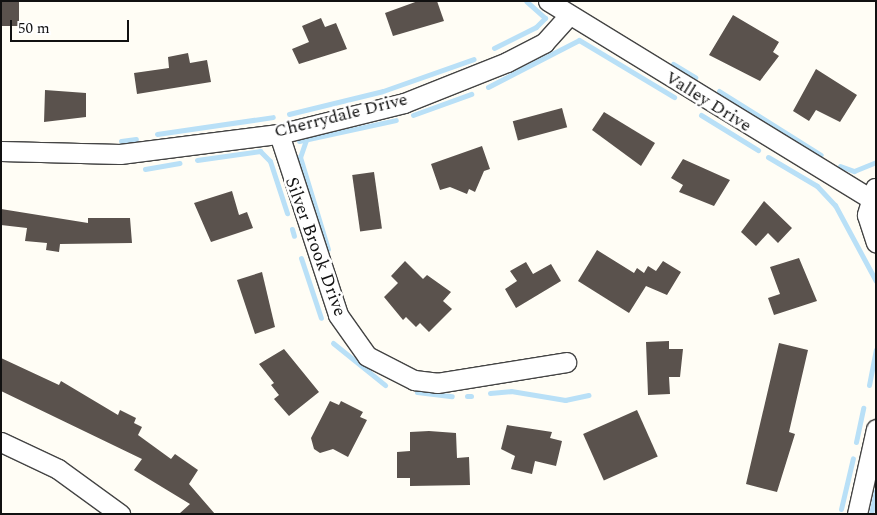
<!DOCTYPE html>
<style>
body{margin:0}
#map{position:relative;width:877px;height:515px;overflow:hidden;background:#fffdf5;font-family:Spectral,serif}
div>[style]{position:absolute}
.stream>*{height:5px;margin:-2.5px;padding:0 2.5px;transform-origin:2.5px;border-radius:2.5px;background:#b9e0f7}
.building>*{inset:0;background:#5a524d;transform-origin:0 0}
.roads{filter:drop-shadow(1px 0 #444) drop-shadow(-1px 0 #444) drop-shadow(0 1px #444) drop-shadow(0 -1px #444)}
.street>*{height:19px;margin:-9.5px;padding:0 9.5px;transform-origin:9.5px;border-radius:9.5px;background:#fff}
span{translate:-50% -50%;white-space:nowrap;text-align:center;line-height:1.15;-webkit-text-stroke:5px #fff;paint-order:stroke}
.street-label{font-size:18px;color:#111}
.frame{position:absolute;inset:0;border:2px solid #111;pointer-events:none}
.scale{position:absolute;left:10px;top:20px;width:119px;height:22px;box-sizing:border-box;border:2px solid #111;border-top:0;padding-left:6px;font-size:15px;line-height:18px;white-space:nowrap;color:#111;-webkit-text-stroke:4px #fff;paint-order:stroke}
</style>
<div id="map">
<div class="stream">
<div style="left:494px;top:48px;width:47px;rotate:-26.6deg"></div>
<div style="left:536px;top:27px;width:13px;rotate:-45deg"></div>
<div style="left:545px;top:18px;width:25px;rotate:-138deg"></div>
<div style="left:673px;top:64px;width:26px;rotate:31deg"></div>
<div style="left:488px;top:87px;width:102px;rotate:-27.3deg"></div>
<div style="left:579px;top:40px;width:111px;rotate:31deg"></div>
<div style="left:719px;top:91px;width:120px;rotate:32.1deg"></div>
<div style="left:289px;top:114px;width:97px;rotate:-13.7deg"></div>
<div style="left:383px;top:91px;width:96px;rotate:-19.4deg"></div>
<div style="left:413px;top:115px;width:62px;rotate:-19.9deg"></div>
<div style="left:701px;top:115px;width:67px;rotate:31.6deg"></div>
<div style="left:157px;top:134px;width:117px;rotate:-8.3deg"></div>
<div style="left:306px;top:140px;width:18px;rotate:109deg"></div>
<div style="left:300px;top:157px;width:96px;rotate:73.1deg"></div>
<div style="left:121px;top:141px;width:15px;rotate:-8deg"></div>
<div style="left:299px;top:141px;width:99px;rotate:-12.2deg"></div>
<div style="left:768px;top:157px;width:57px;rotate:30.6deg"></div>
<div style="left:817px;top:186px;width:26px;rotate:47deg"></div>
<div style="left:835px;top:205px;width:86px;rotate:61.7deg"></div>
<div style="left:197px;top:160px;width:64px;rotate:-8.1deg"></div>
<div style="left:260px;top:151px;width:14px;rotate:45deg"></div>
<div style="left:270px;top:161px;width:55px;rotate:71.9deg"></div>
<div style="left:840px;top:166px;width:15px;rotate:20deg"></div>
<div style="left:854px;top:171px;width:24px;rotate:-22deg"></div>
<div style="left:145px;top:169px;width:35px;rotate:-10deg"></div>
<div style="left:292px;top:229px;width:7px;rotate:74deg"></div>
<div style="left:301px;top:258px;width:63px;rotate:71.6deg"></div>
<div style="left:333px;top:343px;width:67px;rotate:38.9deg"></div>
<div style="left:869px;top:385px;width:36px;rotate:-79deg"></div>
<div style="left:417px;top:392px;width:35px;rotate:7deg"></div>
<div style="left:490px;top:393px;width:21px;rotate:-5deg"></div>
<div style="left:511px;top:391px;width:55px;rotate:9.5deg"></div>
<div style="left:565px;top:400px;width:24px;rotate:-12deg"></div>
<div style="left:467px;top:396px;width:4px"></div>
<div style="left:856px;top:442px;width:35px;rotate:-78deg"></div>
<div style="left:841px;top:509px;width:52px;rotate:-76.8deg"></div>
<div style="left:871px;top:514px;width:24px;rotate:-78deg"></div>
</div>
<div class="building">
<div style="left:1px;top:1px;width:18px;height:25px"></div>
<div style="clip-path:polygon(418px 1px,437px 1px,444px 21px,393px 36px,385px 13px)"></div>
<div style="clip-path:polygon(733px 15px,779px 42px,773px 52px,779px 56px,760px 81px,709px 55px)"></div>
<div style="clip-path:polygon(321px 18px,325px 27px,336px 23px,347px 49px,299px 64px,292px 49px,309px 42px,302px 26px)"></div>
<div style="clip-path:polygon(188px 53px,190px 63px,207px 60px,211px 82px,137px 94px,134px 73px,169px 68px,168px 57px)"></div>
<div style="clip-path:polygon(816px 69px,857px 95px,840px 122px,816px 110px,809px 121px,793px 111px)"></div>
<div style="clip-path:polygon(45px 90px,86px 93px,86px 117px,44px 122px)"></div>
<div style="left:562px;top:108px;width:20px;height:51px;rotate:75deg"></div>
<div style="clip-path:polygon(604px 112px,655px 143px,641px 166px,592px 130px)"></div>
<div style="clip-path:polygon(482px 146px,490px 169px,484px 171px,475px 192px,469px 189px,467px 194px,450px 187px,440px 190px,431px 164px)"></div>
<div style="clip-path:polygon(683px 159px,730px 180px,714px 206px,679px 192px,683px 185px,671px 178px)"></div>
<div style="left:374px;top:172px;width:57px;height:22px;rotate:82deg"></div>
<div style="clip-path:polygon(232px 191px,239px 215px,247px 212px,253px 228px,211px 242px,194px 203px)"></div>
<div style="clip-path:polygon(764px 201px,792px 228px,778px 243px,768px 233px,756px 246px,741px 232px)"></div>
<div style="clip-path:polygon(1px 209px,88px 223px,88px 218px,130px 218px,132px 243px,60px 244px,59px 252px,46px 250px,47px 243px,25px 241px,27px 228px,1px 225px)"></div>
<div style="clip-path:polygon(597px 250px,634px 273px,637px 268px,644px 273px,648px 266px,656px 271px,663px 261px,681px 272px,667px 295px,646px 286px,629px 313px,578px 281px)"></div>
<div style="clip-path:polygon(799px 258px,817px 301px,774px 315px,768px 298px,780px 294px,770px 267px)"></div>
<div style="clip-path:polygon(405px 261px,423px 279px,427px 275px,451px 292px,443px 301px,452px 309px,429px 332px,420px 323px,416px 327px,406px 317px,403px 320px,384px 297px,398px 283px,391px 276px)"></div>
<div style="clip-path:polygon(526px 262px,533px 274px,551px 264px,561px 281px,516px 308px,505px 289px,517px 281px,510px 271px)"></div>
<div style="clip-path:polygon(262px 272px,275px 327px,255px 334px,237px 280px)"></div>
<div style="clip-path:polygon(669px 341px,669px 349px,683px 349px,680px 377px,669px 377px,670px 394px,648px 395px,646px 342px)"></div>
<div style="clip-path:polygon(779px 343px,808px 350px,789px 432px,795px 434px,777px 492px,746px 484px)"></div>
<div style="clip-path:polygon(284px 349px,319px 392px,289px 416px,274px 399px,279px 395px,271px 385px,274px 383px,259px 364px)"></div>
<div style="clip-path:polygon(1px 358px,59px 385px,61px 381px,118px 415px,120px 410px,136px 418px,134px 423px,142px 427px,138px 435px,171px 459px,175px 454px,198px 470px,189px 484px,215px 514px,179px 514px,190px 504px,134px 470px,142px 459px,1px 391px)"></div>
<div style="clip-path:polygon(330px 401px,339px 405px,341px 401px,363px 412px,360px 417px,367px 420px,348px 457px,333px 449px,320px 453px,314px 449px,311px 438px)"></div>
<div style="left:637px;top:410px;width:51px;height:59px;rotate:66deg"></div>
<div style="clip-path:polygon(507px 425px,552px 432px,550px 438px,562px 441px,556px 466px,535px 461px,532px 474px,511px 469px,515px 456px,501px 449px)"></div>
<div style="clip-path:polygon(429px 431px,456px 433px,457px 458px,469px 457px,470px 485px,410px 486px,410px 478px,397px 478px,397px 452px,410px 451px,410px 432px)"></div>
</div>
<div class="roads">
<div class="street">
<div style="left:548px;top:1px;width:377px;rotate:31.5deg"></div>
<div style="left:279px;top:134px;width:190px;rotate:71.9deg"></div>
<div style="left:338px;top:315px;width:50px;rotate:54.7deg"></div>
<div style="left:367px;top:356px;width:53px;rotate:27.1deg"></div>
<div style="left:414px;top:380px;width:23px;rotate:7deg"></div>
<div style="left:437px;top:383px;width:131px;rotate:-9.2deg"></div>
<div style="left:1px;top:151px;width:119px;rotate:1.4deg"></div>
<div style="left:120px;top:154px;width:160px;rotate:-7.2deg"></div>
<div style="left:279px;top:134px;width:129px;rotate:-13.9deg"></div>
<div style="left:404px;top:103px;width:111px;rotate:-21.7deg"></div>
<div style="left:507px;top:62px;width:42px;rotate:-27.2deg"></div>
<div style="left:544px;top:43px;width:36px;rotate:-48deg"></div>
<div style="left:875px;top:188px;width:28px;rotate:107deg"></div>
<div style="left:867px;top:215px;width:29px;rotate:72deg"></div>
<div style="left:1px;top:442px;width:63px;rotate:25.3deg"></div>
<div style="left:58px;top:469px;width:77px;rotate:36deg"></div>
<div style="left:857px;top:514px;width:87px;rotate:-77.4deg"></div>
</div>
</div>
<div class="street-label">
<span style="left:708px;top:102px;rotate:32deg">Valley Drive</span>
<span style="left:341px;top:116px;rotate:-14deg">Cherrydale Drive</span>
<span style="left:315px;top:247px;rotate:70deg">Silver Brook Drive</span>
</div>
<div class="frame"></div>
<div class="scale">50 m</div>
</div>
